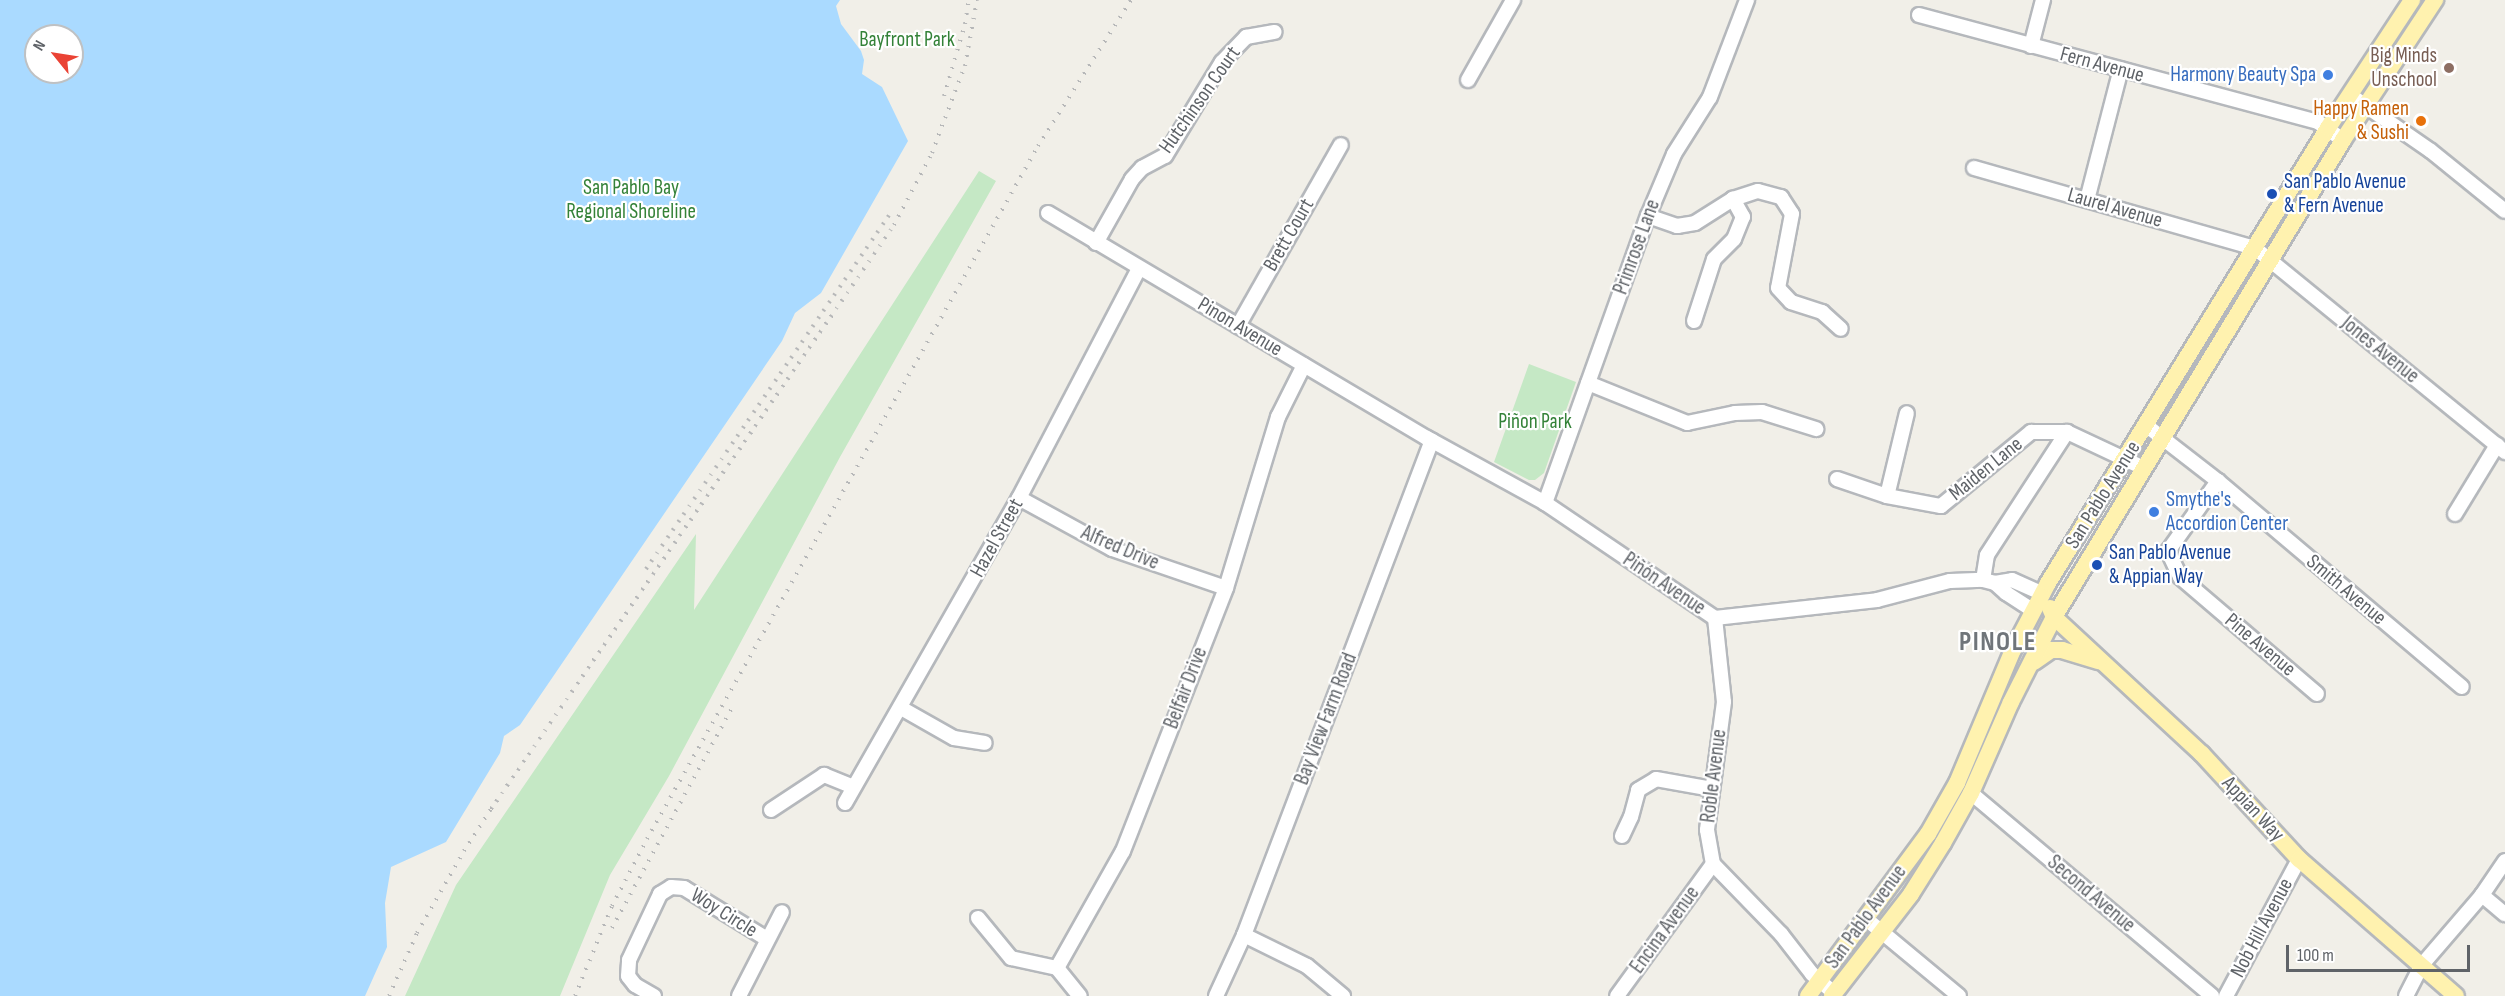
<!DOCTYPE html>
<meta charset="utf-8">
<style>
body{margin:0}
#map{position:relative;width:2505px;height:996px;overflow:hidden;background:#f1efe8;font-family:"Sofia Sans Condensed",sans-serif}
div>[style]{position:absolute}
.green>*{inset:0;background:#c5e8c5}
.water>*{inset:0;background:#aadaff}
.roads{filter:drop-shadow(2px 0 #b5b8bc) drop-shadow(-2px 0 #b5b8bc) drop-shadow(0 2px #b5b8bc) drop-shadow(0 -2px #b5b8bc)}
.minor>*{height:14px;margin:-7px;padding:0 7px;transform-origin:7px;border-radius:7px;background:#fff}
.major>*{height:16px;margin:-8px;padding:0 8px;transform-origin:8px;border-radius:8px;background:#fff2af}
.rail>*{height:4px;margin-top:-2px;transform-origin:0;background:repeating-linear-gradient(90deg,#b6b7b8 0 1.5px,transparent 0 9.5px)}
.dots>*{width:16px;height:16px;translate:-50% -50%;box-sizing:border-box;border:3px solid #fff;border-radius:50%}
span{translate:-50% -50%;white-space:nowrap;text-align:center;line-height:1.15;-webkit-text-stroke:4.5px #fff;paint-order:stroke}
.park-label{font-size:21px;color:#348238}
.education-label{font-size:21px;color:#785e54}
.right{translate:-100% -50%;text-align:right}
.street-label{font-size:21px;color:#5f6368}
.shop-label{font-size:21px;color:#366cbe}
.left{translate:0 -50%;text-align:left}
.food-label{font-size:21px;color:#c56008}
.transit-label{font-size:21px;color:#164399}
.district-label{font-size:27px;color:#70757a;font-weight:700;letter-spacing:1.5px}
.north{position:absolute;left:24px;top:24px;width:60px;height:60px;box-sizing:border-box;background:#fff;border:2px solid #bfc1c3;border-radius:50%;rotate:300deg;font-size:16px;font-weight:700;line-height:24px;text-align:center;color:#5f6368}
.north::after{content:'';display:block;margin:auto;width:21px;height:27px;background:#ea4335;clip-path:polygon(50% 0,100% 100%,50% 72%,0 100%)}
.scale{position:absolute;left:2286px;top:945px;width:184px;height:27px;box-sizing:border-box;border:3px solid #5f6368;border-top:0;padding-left:8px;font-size:18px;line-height:21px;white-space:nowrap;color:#5f6368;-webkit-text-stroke:4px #fff;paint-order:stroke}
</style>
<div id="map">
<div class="green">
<div style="clip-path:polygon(979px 171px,996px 181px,840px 457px,669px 776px,610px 875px,560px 996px,405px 996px,456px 885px,696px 534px,694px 610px)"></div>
<div style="clip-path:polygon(1529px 364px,1576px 382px,1544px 473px,1535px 480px,1529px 480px,1494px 462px)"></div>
</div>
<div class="water">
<div style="clip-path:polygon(evenodd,0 0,840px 0,836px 6px,841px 24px,861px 51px,864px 60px,862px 74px,882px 87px,908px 141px,821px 293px,795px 313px,782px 341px,520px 725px,504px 736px,500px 753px,446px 842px,391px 867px,385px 903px,387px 947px,365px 996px,0 996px,0 0,36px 36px,72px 36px,72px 72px,36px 72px,36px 36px)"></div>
</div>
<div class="roads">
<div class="minor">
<div style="left:1919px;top:15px;width:413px;rotate:15deg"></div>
<div style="left:2318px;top:122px;width:31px;rotate:36deg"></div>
<div style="left:2031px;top:46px;width:48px;rotate:-75.4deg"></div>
<div style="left:1468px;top:80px;width:92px;rotate:-60.6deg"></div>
<div style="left:2350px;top:95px;width:98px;rotate:34.7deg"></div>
<div style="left:2431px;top:151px;width:95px;rotate:39deg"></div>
<div style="left:1974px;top:168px;width:292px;rotate:15.9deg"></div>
<div style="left:2255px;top:248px;width:323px;rotate:39.2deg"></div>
<div style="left:2087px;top:200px;width:135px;rotate:-75.5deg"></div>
<div style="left:1048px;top:213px;width:441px;rotate:30.7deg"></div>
<div style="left:1427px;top:438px;width:135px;rotate:28.8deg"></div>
<div style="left:1545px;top:503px;width:205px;rotate:34.1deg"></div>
<div style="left:1715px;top:618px;width:163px;rotate:-6.3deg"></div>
<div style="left:1877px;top:600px;width:75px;rotate:-14.6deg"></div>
<div style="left:1950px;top:581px;width:33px;rotate:-2deg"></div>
<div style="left:1983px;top:580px;width:12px;rotate:14deg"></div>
<div style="left:1995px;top:583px;width:17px;rotate:-10deg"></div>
<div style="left:2012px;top:580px;width:34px;rotate:24deg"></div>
<div style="left:1648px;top:216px;width:31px;rotate:19deg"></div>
<div style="left:1677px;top:226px;width:18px;rotate:-9deg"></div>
<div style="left:1695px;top:223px;width:45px;rotate:-32.3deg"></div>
<div style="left:1733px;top:199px;width:26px;rotate:-18deg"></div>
<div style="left:1758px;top:191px;width:24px;rotate:15deg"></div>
<div style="left:1781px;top:197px;width:20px;rotate:57deg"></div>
<div style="left:1792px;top:214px;width:75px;rotate:100.7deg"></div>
<div style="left:1778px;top:288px;width:19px;rotate:47deg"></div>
<div style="left:1791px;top:302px;width:33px;rotate:18deg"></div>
<div style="left:1822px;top:312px;width:25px;rotate:42deg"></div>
<div style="left:1096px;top:243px;width:73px;rotate:-60.6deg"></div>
<div style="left:1132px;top:179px;width:15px;rotate:-48deg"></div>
<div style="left:1142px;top:168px;width:26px;rotate:-28deg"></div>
<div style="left:1165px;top:156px;width:110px;rotate:-58.8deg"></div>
<div style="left:1222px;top:62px;width:35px;rotate:-46deg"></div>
<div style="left:1246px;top:37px;width:29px;rotate:-10deg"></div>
<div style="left:1694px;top:321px;width:65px;rotate:-72.1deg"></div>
<div style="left:1714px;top:259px;width:28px;rotate:-45deg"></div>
<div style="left:1734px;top:239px;width:24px;rotate:-68deg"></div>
<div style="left:1743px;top:217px;width:21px;rotate:-119deg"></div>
<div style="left:1238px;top:326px;width:208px;rotate:-60.4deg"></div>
<div style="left:1588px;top:383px;width:107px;rotate:22deg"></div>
<div style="left:1687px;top:423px;width:49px;rotate:-11.8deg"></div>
<div style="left:1735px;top:413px;width:27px;rotate:-2deg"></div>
<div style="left:1762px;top:412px;width:57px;rotate:17.5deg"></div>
<div style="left:2147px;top:426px;width:90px;rotate:37.8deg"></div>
<div style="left:2218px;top:481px;width:319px;rotate:40.2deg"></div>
<div style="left:1837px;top:479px;width:53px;rotate:18.8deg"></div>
<div style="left:1887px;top:496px;width:55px;rotate:10.5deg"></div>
<div style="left:1941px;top:506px;width:117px;rotate:-39.4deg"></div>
<div style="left:2031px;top:432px;width:36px"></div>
<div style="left:2067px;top:432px;width:85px;rotate:25.1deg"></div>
<div style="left:2218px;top:481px;width:86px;rotate:125.5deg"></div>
<div style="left:2168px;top:551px;width:29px;rotate:65deg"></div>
<div style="left:2180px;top:577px;width:180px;rotate:40.5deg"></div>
<div style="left:1887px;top:496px;width:85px;rotate:-76.5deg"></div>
<div style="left:1019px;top:498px;width:106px;rotate:28.7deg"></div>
<div style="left:1112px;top:549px;width:120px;rotate:18.9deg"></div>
<div style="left:1545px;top:503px;width:305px;rotate:-70.3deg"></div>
<div style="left:1648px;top:216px;width:67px;rotate:-67.2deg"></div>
<div style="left:1674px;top:154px;width:67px;rotate:-57.7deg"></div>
<div style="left:1710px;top:97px;width:104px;rotate:-69.1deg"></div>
<div style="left:2455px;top:514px;width:81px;rotate:-58.7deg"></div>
<div style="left:1983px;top:580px;width:25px;rotate:-81deg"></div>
<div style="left:1987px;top:555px;width:147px;rotate:-57deg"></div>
<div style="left:1995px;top:583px;width:15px;rotate:42deg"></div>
<div style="left:2006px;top:593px;width:33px;rotate:33deg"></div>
<div style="left:1715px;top:618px;width:84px;rotate:83.9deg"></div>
<div style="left:1724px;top:702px;width:129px;rotate:97.6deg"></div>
<div style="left:1707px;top:830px;width:35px;rotate:80deg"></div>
<div style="left:1713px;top:864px;width:98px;rotate:45.8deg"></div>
<div style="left:1781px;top:934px;width:51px;rotate:52.2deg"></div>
<div style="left:1812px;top:974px;width:29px;rotate:41deg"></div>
<div style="left:901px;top:708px;width:61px;rotate:29.5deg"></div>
<div style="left:954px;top:738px;width:31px;rotate:9deg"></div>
<div style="left:1971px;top:793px;width:315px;rotate:40.1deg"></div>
<div style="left:845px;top:803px;width:351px;rotate:-60.3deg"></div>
<div style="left:1019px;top:498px;width:259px;rotate:-62.4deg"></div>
<div style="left:771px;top:810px;width:64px;rotate:-33.4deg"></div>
<div style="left:824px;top:775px;width:32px;rotate:22deg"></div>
<div style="left:1622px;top:836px;width:21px;rotate:-65deg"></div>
<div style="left:1631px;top:817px;width:28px;rotate:-75deg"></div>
<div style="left:1638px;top:790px;width:21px;rotate:-31deg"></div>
<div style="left:1656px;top:779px;width:57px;rotate:10.1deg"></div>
<div style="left:2482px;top:895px;width:30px;rotate:40deg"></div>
<div style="left:978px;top:918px;width:52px;rotate:50.5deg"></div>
<div style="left:1011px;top:958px;width:47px;rotate:12.3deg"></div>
<div style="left:1865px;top:918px;width:122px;rotate:39.7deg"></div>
<div style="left:1244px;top:935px;width:70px;rotate:26.2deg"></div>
<div style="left:1307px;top:966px;width:47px;rotate:39.8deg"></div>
<div style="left:1057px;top:968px;width:134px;rotate:-60.6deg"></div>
<div style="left:1123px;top:851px;width:282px;rotate:-68.6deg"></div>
<div style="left:1226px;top:588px;width:179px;rotate:-73.1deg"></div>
<div style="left:1278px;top:417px;width:58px;rotate:-63.4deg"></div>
<div style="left:1057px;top:968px;width:36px;rotate:51deg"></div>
<div style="left:654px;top:996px;width:22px;rotate:-150deg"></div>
<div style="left:635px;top:985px;width:11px;rotate:-128deg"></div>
<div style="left:628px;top:976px;width:16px;rotate:-86deg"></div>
<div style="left:629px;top:960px;width:73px;rotate:-64.8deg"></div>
<div style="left:660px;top:894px;width:13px;rotate:-32deg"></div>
<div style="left:671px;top:887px;width:13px;rotate:4deg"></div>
<div style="left:684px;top:888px;width:97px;rotate:31.6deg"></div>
<div style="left:739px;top:996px;width:94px;rotate:-62.9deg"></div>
<div style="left:1216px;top:996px;width:67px;rotate:-65.3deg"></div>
<div style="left:1244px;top:935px;width:529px;rotate:-69.2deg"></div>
<div style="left:1617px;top:996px;width:163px;rotate:-54deg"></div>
<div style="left:2226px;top:996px;width:155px;rotate:-61.9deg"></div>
<div style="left:2406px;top:996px;width:34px;rotate:-63deg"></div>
<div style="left:2421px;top:966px;width:94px;rotate:-49.3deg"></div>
<div style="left:2482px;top:895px;width:41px;rotate:-55.9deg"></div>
</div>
<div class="major">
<div style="left:2050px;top:608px;width:10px;rotate:66deg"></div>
<div style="left:2054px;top:617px;width:202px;rotate:42.8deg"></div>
<div style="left:2202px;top:754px;width:143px;rotate:47.3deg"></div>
<div style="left:2299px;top:859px;width:208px;rotate:41.1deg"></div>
<div style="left:2034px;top:662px;width:21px;rotate:-35deg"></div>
<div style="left:2051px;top:650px;width:11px"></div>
<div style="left:2062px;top:650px;width:38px;rotate:17deg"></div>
<div style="left:1808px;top:996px;width:202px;rotate:-53.5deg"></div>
<div style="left:1928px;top:834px;width:59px;rotate:-60.4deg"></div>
<div style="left:1957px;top:783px;width:144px;rotate:-67.2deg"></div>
<div style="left:2013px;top:650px;width:76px;rotate:-62.4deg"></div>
<div style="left:2048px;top:583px;width:534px;rotate:-58.39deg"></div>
<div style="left:2328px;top:128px;width:153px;rotate:-56.7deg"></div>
<div style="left:1832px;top:996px;width:129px;rotate:-52.2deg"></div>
<div style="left:1911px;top:894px;width:60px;rotate:-57.9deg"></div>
<div style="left:1943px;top:843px;width:57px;rotate:-60.8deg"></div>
<div style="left:1971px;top:793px;width:99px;rotate:-66.3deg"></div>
<div style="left:2011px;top:702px;width:95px;rotate:-63.2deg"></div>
<div style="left:2054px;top:617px;width:558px;rotate:-58.79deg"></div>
<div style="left:2343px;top:140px;width:168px;rotate:-56.7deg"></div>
</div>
</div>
<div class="rail">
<div style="left:944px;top:96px;width:75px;rotate:-73.7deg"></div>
<div style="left:965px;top:24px;width:24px;rotate:-81deg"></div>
<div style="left:646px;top:569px;width:432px;rotate:-55.5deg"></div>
<div style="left:612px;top:928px;width:255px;rotate:-61.4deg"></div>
<div style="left:389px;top:996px;width:69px;rotate:-66deg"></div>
<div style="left:417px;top:933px;width:95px;rotate:-60.2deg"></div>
<div style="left:464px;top:851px;width:50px;rotate:-57.3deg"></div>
<div style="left:491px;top:809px;width:710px;rotate:-55.39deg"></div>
<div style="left:894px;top:225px;width:81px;rotate:-62.2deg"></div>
<div style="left:932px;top:153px;width:37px;rotate:-70deg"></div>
<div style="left:945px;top:118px;width:56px;rotate:-69deg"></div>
<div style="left:965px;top:66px;width:67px;rotate:-79.7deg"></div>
<div style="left:575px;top:996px;width:97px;rotate:-67.7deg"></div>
<div style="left:612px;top:906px;width:76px;rotate:-62.4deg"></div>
<div style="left:647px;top:839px;width:796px;rotate:-60.57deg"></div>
<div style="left:1038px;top:146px;width:173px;rotate:-57.5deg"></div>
</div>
<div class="dots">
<div style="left:2449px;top:68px;background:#8d6e63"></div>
<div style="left:2328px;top:75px;background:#3f7fe0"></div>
<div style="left:2421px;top:121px;background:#e8710a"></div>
<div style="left:2272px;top:194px;background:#1a4fb4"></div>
<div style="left:2154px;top:512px;background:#3f7fe0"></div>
<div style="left:2097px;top:565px;background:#1a4fb4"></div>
</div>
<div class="park-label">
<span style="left:907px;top:40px">Bayfront Park</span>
<span style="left:631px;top:200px">San Pablo Bay<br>Regional Shoreline</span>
<span style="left:1535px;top:422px">Piñon Park</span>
</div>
<div class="education-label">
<span class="right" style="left:2437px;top:68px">Big Minds<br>Unschool</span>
</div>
<div class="street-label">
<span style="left:2102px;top:65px;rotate:15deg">Fern Avenue</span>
<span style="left:1200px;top:100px;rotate:-55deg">Hutchinson Court</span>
<span style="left:2115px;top:208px;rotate:16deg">Laurel Avenue</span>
<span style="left:1289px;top:235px;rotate:-60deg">Brett Court</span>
<span style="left:1637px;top:247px;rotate:-70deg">Primrose Lane</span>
<span style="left:1240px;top:327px;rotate:31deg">Pinon Avenue</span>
<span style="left:2380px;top:350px;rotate:39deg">Jones Avenue</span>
<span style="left:1986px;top:469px;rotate:-39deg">Maiden Lane</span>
<span style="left:2103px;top:495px;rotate:-58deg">San Pablo Avenue</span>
<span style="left:997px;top:538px;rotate:-61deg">Hazel Street</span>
<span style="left:1120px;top:548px;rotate:23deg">Alfred Drive</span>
<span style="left:1664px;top:584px;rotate:34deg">Piñón Avenue</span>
<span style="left:2346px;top:590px;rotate:40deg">Smith Avenue</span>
<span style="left:2260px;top:645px;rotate:40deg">Pine Avenue</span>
<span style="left:1186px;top:688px;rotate:-69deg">Belfair Drive</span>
<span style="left:1326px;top:719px;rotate:-69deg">Bay View Farm Road</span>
<span style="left:1714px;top:776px;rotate:-83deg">Roble Avenue</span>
<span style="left:2253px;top:809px;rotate:47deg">Appian Way</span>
<span style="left:2091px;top:894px;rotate:40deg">Second Avenue</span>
<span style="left:724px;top:913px;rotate:32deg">Woy Circle</span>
<span style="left:1866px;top:917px;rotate:-54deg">San Pablo Avenue</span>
<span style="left:2262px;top:928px;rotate:-62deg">Nob Hill Avenue</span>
<span style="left:1665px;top:930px;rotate:-54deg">Encina Avenue</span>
</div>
<div class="shop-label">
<span class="right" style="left:2316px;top:75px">Harmony Beauty Spa</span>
<span class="left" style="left:2166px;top:512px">Smythe's<br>Accordion Center</span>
</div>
<div class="food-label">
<span class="right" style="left:2409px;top:121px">Happy Ramen<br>&amp; Sushi</span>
</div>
<div class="transit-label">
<span class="left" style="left:2284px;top:194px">San Pablo Avenue<br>&amp; Fern Avenue</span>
<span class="left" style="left:2109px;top:565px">San Pablo Avenue<br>&amp; Appian Way</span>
</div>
<div class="district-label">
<span style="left:1998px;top:643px">PINOLE</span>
</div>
<div class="north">N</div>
<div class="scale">100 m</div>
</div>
